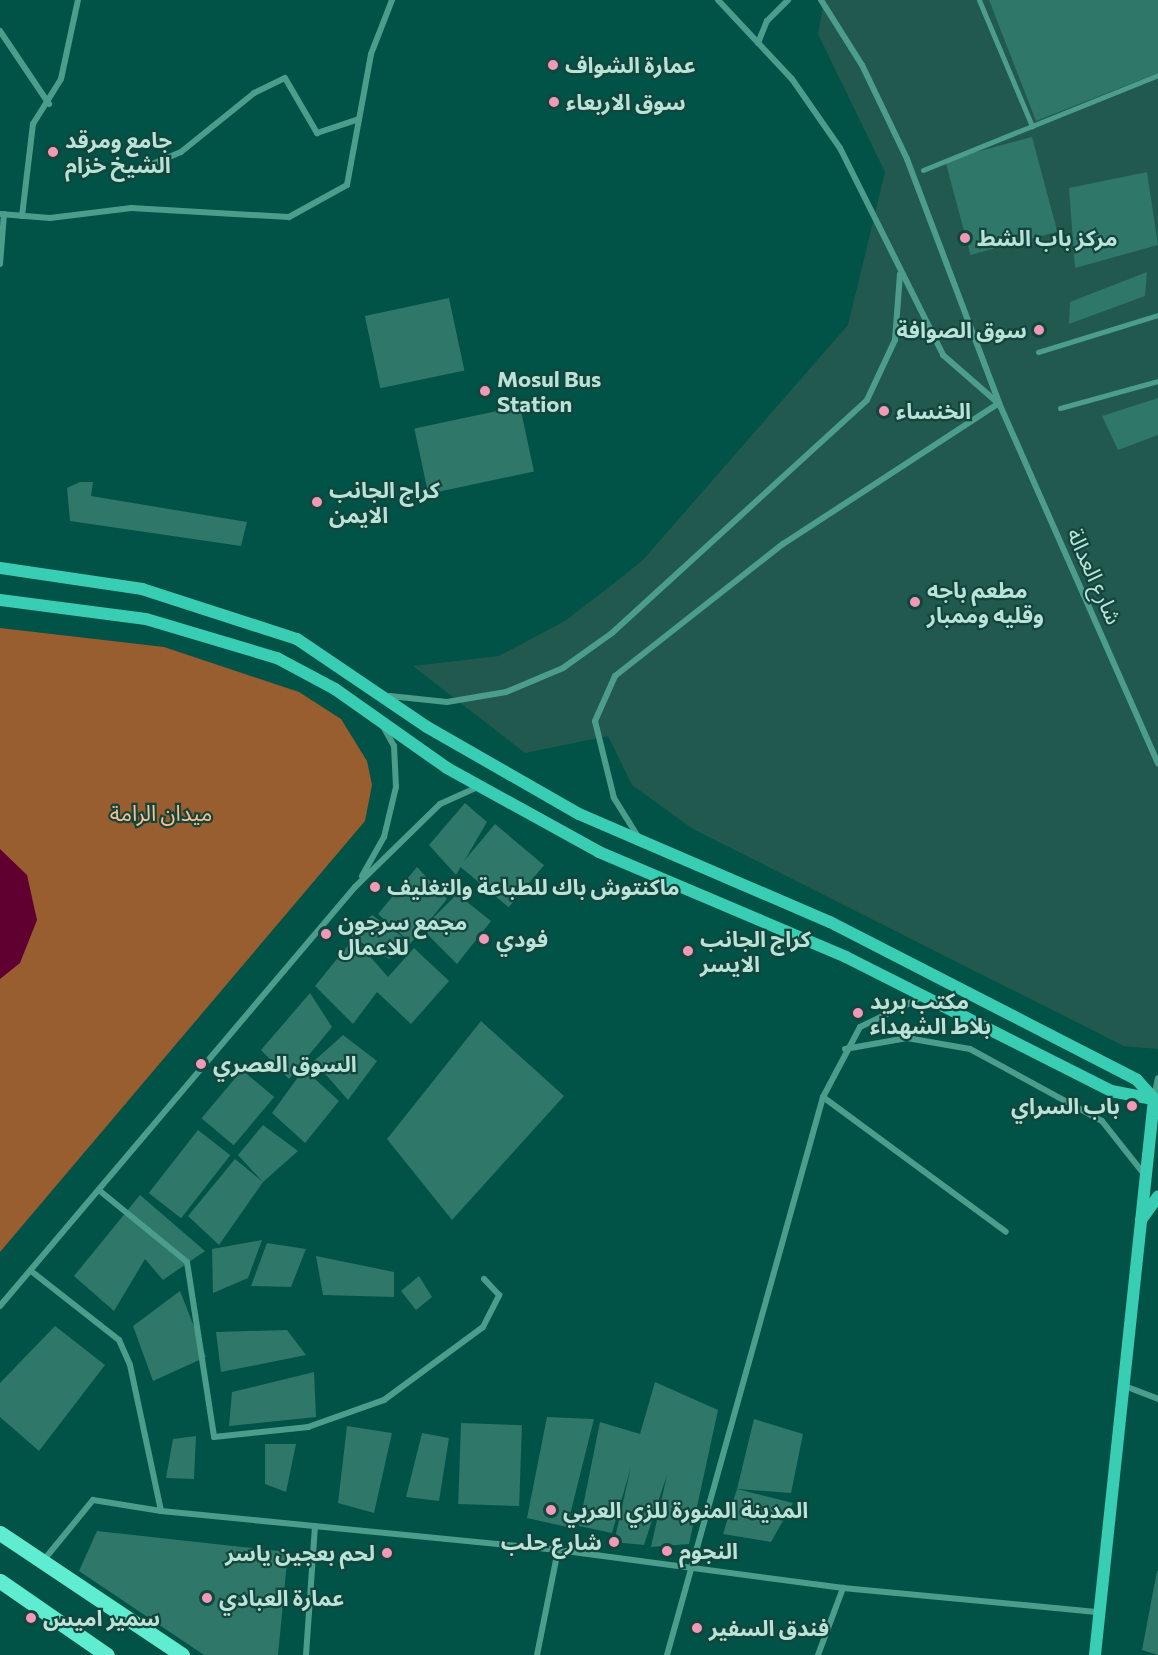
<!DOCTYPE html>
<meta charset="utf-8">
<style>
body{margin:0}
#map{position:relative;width:1158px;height:1655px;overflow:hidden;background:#005346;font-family:Commissioner,"Noto Sans Arabic",sans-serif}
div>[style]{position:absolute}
.built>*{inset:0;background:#21594e}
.green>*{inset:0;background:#985e2f}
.water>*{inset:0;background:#5f0031}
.building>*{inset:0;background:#2e7769;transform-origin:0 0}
.pedestrian>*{height:5px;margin:-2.5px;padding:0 2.5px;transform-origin:2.5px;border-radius:2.5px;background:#4c9d8c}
.minor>*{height:6px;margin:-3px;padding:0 3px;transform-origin:3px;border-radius:3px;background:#4c9d8c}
.secondary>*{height:12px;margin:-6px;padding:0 6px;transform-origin:6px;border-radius:6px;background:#39cdb3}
.primary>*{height:15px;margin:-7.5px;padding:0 7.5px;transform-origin:7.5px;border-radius:7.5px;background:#60ecd1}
.dots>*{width:16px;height:16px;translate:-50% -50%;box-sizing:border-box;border:3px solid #13453c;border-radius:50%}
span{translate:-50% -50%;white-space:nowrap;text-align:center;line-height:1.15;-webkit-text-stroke:4.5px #13453c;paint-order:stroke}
.poi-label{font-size:22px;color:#b9e3d8;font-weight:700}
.left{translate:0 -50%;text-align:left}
.right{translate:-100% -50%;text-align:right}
.street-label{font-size:22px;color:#b9e3d8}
.park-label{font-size:22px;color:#fdbf90}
</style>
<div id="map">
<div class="built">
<div style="clip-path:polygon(824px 0,1158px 0,1158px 1049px,1124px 1046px,693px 829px,632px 785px,608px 736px,525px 753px,413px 666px,499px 656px,565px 621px,617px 581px,643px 560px,848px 325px,885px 172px,818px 34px)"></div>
</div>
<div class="green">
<div style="clip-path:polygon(0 628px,164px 647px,299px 692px,341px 719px,367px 761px,372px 785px,365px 821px,0 1252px)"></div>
</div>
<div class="water">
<div style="clip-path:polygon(0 849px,27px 875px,37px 920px,20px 963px,0 979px)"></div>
</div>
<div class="building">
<div style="clip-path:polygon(989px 0,1158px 0,1158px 73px,1036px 121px)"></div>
<div style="left:1032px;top:137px;width:98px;height:90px;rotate:75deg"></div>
<div style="clip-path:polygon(1147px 172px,1158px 245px,1075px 268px,1069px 188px)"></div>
<div style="clip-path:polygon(1147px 272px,1145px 296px,1069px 324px,1070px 302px)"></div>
<div style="left:449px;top:298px;width:74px;height:86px;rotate:78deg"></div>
<div style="clip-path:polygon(1158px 398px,1158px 435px,1118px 450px,1102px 416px)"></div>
<div style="left:520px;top:406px;width:67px;height:108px;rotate:78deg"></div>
<div style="clip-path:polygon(80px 482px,93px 482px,91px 496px,247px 522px,241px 546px,70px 521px,67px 488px)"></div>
<div style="clip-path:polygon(465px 803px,487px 822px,456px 875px,429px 845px)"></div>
<div style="left:495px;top:824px;width:64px;height:55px;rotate:40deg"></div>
<div style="clip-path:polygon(417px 867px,447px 899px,425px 926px,457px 894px,491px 921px,457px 964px,422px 929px,411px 943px,378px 914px)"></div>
<div style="clip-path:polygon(372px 915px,411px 943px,389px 959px,354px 938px,388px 977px,414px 948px,449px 981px,411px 1024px,377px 992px,353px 1024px,315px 986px,354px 938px,348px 934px)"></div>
<div style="clip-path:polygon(310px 993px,332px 1027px,289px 1079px,261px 1050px)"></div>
<div style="clip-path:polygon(481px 1021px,564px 1096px,452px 1220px,387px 1139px)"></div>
<div style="clip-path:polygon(343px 1035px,377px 1061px,348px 1100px,314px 1061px)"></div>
<div style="clip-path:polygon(304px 1069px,339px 1101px,305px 1143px,272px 1113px)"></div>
<div style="left:242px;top:1070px;width:42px;height:63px;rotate:40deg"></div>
<div style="clip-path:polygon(263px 1125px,298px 1151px,263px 1182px,219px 1245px,188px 1216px,235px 1159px,263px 1182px,238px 1155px)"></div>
<div style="left:198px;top:1130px;width:41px;height:80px;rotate:38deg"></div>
<div style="clip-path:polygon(140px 1195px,205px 1251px,163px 1280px,145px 1259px,114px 1311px,74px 1276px)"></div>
<div style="clip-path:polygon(262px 1240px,248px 1278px,213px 1293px,212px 1249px)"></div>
<div style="clip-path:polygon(267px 1243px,306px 1249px,291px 1287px,251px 1286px)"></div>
<div style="clip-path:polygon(316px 1256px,394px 1272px,394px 1297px,323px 1295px)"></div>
<div style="clip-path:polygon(419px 1276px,432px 1297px,416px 1310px,401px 1291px)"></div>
<div style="clip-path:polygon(180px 1291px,206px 1357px,153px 1381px,133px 1326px)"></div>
<div style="clip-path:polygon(55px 1326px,105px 1365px,39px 1451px,0 1417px,0 1383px)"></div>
<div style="clip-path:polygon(287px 1330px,306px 1355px,221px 1372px,216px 1332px)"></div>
<div style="clip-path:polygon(314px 1372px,316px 1417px,229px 1426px,232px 1392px)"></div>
<div style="clip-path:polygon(655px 1382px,718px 1410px,689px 1544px,651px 1547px,667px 1475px,644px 1545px,614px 1542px,631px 1467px,612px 1533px,579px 1526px,600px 1422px,640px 1434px)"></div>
<div style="clip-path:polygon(547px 1417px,594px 1419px,567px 1527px,527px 1518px)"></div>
<div style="clip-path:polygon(754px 1419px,803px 1434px,791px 1493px,737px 1489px)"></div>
<div style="left:461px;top:1423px;width:61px;height:81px;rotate:2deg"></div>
<div style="clip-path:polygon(347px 1426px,392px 1433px,374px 1513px,338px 1503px)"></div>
<div style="clip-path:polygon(422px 1433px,449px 1438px,439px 1501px,406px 1497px)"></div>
<div style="clip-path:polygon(196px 1436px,194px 1479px,166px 1478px,173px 1439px)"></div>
<div style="clip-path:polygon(265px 1444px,296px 1444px,286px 1492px,265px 1484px)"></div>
<div style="clip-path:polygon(737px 1489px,793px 1503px,771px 1542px,723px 1534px)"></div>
<div style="clip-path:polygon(97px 1531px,288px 1552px,278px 1655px,204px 1655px,79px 1571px)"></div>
<div style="clip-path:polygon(1157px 1571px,1158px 1571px,1158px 1655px,1142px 1650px)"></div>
</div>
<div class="pedestrian">
<div style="left:979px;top:0;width:137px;rotate:67.2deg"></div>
<div style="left:923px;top:170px;width:253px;rotate:-22deg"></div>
<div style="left:1038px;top:352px;width:126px;rotate:-17.1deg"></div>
<div style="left:1060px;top:408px;width:102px;rotate:-15.4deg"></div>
</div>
<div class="minor">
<div style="left:718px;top:0;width:108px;rotate:46.9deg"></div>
<div style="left:792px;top:79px;width:84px;rotate:55.2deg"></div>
<div style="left:840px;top:148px;width:231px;rotate:63.5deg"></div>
<div style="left:943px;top:355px;width:73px;rotate:41.1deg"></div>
<div style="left:821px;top:0;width:77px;rotate:57.8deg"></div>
<div style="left:862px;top:65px;width:104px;rotate:64.4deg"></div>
<div style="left:907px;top:159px;width:261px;rotate:69.3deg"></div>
<div style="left:999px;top:403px;width:394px;rotate:66.2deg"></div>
<div style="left:0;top:31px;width:88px;rotate:56.1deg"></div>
<div style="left:758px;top:43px;width:24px;rotate:-68deg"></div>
<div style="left:767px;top:21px;width:30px;rotate:-45deg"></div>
<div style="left:133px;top:172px;width:52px;rotate:-22.6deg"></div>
<div style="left:181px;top:152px;width:94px;rotate:-38.9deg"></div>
<div style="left:254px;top:93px;width:34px;rotate:-26deg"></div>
<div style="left:285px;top:78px;width:64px;rotate:59.8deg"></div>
<div style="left:317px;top:133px;width:44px;rotate:-18.4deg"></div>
<div style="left:0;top:214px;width:50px;rotate:4.6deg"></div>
<div style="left:50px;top:218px;width:82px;rotate:-7deg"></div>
<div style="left:131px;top:208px;width:158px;rotate:3.3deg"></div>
<div style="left:289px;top:217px;width:66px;rotate:-28.9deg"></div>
<div style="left:347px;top:185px;width:133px;rotate:-79.6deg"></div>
<div style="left:371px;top:54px;width:58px;rotate:-68.7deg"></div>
<div style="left:22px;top:216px;width:93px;rotate:-83.2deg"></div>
<div style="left:33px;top:124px;width:53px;rotate:-58.1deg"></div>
<div style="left:61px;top:79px;width:81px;rotate:-77.9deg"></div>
<div style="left:0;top:264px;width:50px;rotate:-85.4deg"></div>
<div style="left:390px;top:696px;width:57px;rotate:6deg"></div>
<div style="left:447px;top:702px;width:60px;rotate:-9.6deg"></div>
<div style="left:506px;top:692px;width:62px;rotate:-22.8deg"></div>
<div style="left:563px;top:668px;width:60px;rotate:-35.5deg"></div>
<div style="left:612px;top:633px;width:345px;rotate:-42.4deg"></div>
<div style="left:867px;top:400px;width:66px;rotate:-65deg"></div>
<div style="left:895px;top:340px;width:66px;rotate:-85.7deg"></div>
<div style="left:637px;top:835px;width:44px;rotate:-121.9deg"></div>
<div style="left:614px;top:798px;width:79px;rotate:-103.9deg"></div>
<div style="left:595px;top:721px;width:49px;rotate:-66deg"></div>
<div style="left:615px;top:676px;width:214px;rotate:-38.2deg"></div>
<div style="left:783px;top:544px;width:258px;rotate:-33.1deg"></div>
<div style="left:362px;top:876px;width:45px;rotate:-60.6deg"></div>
<div style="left:384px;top:837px;width:51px;rotate:-76.5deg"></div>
<div style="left:396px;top:787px;width:41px;rotate:-92.8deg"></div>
<div style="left:394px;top:746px;width:21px;rotate:-119deg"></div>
<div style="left:845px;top:1049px;width:63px;rotate:-10.1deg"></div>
<div style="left:907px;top:1038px;width:64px;rotate:9.9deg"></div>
<div style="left:970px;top:1049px;width:150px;rotate:28.6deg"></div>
<div style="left:1102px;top:1121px;width:68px;rotate:51.6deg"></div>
<div style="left:823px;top:1097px;width:227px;rotate:36.4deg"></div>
<div style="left:1154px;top:1098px;width:20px;rotate:-79deg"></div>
<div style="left:100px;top:1191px;width:112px;rotate:39.2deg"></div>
<div style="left:187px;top:1262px;width:177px;rotate:81.2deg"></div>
<div style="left:214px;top:1437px;width:95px;rotate:-6.1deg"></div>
<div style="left:308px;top:1427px;width:81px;rotate:-19.6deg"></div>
<div style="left:384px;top:1400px;width:123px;rotate:-36.4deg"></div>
<div style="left:483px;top:1327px;width:36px;rotate:-63deg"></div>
<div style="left:499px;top:1295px;width:22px;rotate:-133deg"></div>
<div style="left:31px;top:1271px;width:112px;rotate:38.1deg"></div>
<div style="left:119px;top:1340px;width:27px;rotate:66deg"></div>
<div style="left:130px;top:1365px;width:149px;rotate:78deg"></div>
<div style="left:0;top:1306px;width:549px;rotate:-49.73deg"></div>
<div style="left:355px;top:887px;width:119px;rotate:-44.3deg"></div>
<div style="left:440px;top:804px;width:42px;rotate:-24.1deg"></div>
<div style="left:1122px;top:1385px;width:39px;rotate:21deg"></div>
<div style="left:43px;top:1561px;width:79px;rotate:-50.7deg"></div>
<div style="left:93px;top:1500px;width:69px;rotate:9.2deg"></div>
<div style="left:161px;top:1511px;width:399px;rotate:5.6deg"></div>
<div style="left:558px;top:1550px;width:288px;rotate:7.6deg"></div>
<div style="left:843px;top:1588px;width:257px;rotate:5.4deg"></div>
<div style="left:306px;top:1655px;width:129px;rotate:-86deg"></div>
<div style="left:537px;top:1655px;width:107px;rotate:-78.7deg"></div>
<div style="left:667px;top:1655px;width:579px;rotate:-74.38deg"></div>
<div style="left:823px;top:1097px;width:79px;rotate:-62.1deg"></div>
<div style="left:860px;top:1027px;width:69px;rotate:-25.8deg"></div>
<div style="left:818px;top:1655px;width:72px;rotate:-69.5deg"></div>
</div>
<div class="secondary">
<div style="left:0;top:568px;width:144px;rotate:8.4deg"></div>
<div style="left:142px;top:589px;width:163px;rotate:17.9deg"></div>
<div style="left:297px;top:639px;width:157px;rotate:34.1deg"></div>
<div style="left:427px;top:727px;width:175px;rotate:29.8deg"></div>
<div style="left:579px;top:814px;width:273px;rotate:23.3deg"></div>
<div style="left:830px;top:922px;width:345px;rotate:27.2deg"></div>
<div style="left:1137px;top:1080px;width:25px;rotate:48deg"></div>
<div style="left:1154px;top:1099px;width:559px;rotate:96.06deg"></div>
<div style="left:0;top:600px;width:147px;rotate:7.4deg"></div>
<div style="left:146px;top:619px;width:137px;rotate:16.6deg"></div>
<div style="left:277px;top:658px;width:66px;rotate:28.1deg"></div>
<div style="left:335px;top:689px;width:137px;rotate:35.2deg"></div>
<div style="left:447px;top:768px;width:174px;rotate:28.9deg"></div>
<div style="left:599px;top:852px;width:268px;rotate:23deg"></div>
<div style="left:846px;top:957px;width:297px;rotate:26.8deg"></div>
<div style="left:1111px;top:1091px;width:48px;rotate:10.8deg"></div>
<div style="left:1141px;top:1220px;width:29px;rotate:-54deg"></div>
</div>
<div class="primary">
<div style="left:0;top:1533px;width:219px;rotate:33.8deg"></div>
<div style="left:0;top:1581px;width:130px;rotate:34.7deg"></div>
</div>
<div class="dots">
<div style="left:553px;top:65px;background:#f09ab7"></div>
<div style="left:554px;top:102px;background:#f09ab7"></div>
<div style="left:53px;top:152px;background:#f09ab7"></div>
<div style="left:965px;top:238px;background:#f09ab7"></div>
<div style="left:1039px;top:330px;background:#f09ab7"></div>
<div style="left:485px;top:391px;background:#f09ab7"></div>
<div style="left:884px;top:411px;background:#f09ab7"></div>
<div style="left:317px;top:502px;background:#f09ab7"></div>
<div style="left:915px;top:602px;background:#f09ab7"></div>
<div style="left:375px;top:887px;background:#f09ab7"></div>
<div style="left:326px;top:934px;background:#f09ab7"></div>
<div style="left:484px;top:939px;background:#f09ab7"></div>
<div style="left:688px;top:951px;background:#f09ab7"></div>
<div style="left:858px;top:1013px;background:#f09ab7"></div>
<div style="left:201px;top:1064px;background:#f09ab7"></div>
<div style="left:1132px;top:1106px;background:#f09ab7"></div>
<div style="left:551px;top:1510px;background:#f09ab7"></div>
<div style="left:614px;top:1542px;background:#f09ab7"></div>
<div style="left:667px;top:1551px;background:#f09ab7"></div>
<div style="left:387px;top:1553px;background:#f09ab7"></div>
<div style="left:207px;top:1598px;background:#f09ab7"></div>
<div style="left:31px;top:1618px;background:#f09ab7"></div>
<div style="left:697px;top:1628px;background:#f09ab7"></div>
</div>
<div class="poi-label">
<span class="left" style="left:565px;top:65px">عمارة الشواف</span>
<span class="left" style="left:566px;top:102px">سوق الاربعاء</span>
<span class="left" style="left:65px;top:152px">جامع ومرقد<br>الشيخ خزام</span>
<span class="left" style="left:977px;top:238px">مركز باب الشط</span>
<span class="right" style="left:1027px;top:330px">سوق الصوافة</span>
<span class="left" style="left:497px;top:391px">Mosul Bus<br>Station</span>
<span class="left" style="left:896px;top:411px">الخنساء</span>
<span class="left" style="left:329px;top:502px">كراج الجانب<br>الايمن</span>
<span class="left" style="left:927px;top:602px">مطعم باجه<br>وقليه وممبار</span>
<span class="left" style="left:387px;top:887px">ماكنتوش باك للطباعة والتغليف</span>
<span class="left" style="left:338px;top:934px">مجمع سرجون<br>للاعمال</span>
<span class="left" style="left:700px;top:951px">كراج الجانب<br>الايسر</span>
<span class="left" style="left:496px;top:939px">فودي</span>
<span class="left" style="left:870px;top:1013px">مكتب بريد<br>بلاط الشهداء</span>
<span class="left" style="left:213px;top:1064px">السوق العصري</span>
<span class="right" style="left:1120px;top:1106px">باب السراي</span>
<span class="left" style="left:563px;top:1510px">المدينة المنورة للزي العربي</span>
<span class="right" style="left:602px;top:1542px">شارع حلب</span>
<span class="left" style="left:679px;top:1551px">النجوم</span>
<span class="right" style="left:375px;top:1553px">لحم بعجين ياسر</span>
<span class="left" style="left:219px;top:1598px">عمارة العبادي</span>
<span class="left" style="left:43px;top:1618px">سمير اميس</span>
<span class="left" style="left:709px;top:1628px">فندق السفير</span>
</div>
<div class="street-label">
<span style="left:1095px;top:576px;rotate:66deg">شارع العدالة</span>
</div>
<div class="park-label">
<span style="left:161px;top:813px">ميدان الرامة</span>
</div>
</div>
